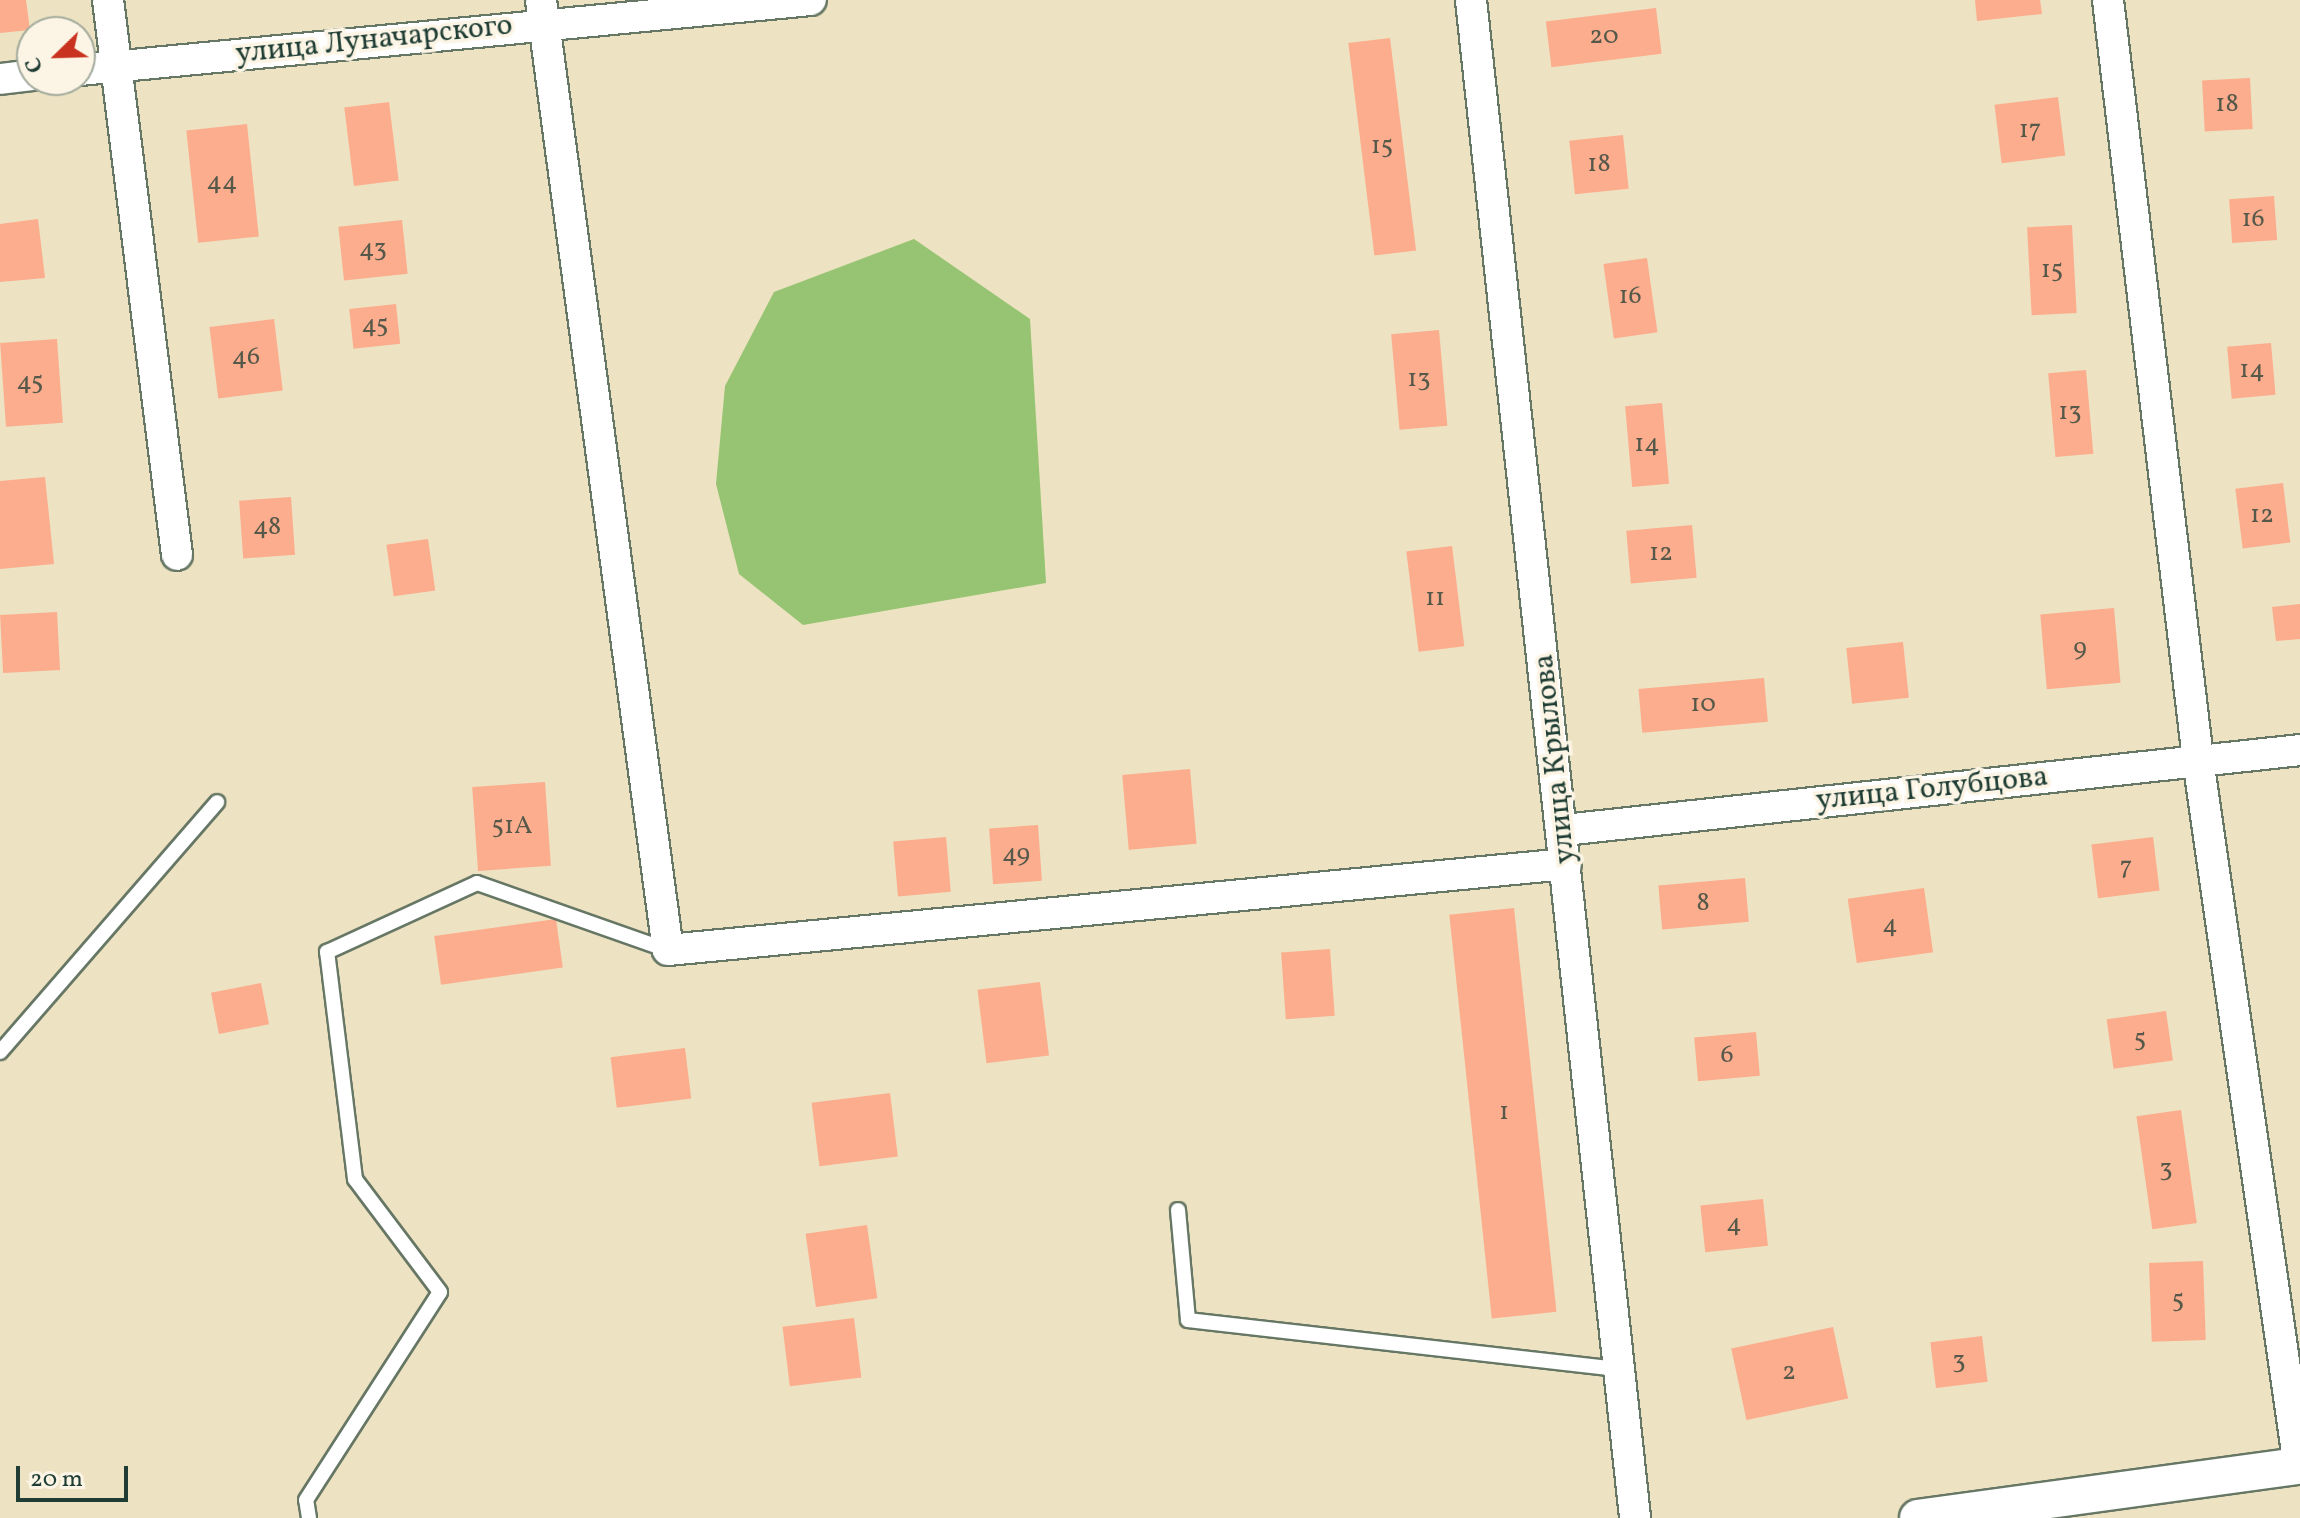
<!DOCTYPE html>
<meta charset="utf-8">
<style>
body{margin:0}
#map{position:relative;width:2300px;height:1518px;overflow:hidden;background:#ede2c1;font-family:Vollkorn,serif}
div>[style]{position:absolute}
.green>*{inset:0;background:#96c472}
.building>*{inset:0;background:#fbad8e;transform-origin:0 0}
.roads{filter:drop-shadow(2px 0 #677765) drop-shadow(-2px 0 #677765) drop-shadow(0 2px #677765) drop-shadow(0 -2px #677765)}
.service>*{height:14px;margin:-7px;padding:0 7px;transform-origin:7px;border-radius:7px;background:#fff}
.minor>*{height:30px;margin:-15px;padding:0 15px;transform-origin:15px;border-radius:15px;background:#fff}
.tertiary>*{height:36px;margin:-18px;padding:0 18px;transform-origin:18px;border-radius:18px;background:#fff}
span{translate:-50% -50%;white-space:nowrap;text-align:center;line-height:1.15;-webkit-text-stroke:7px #fcf5e5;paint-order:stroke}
.number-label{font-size:26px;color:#56594a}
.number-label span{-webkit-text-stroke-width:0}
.street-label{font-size:30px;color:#1f3d34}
.north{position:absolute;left:16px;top:16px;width:80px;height:80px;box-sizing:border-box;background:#fcf5e5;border:2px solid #a4ab9e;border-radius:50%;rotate:247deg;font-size:22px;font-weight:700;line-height:32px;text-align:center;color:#1f3d34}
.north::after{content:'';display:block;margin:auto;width:28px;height:36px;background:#c8321e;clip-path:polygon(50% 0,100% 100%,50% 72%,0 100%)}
.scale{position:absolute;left:16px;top:1466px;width:112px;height:36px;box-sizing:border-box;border:4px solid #1f3d34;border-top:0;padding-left:10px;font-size:24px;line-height:28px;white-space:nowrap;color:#1f3d34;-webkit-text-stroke:6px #fcf5e5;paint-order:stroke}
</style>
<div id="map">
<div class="green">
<div style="clip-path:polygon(914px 239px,1030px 319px,1046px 583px,803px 625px,739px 574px,716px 484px,725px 386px,774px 292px)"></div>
</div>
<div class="building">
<div style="clip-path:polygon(0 0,26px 0,30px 30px,0 33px)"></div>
<div style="clip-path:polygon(1975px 0,2040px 0,2042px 14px,1977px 21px)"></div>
<div style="left:1656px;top:8px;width:46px;height:111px;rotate:83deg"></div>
<div style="left:1390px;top:38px;width:214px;height:42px;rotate:83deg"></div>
<div style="left:2250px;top:78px;width:51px;height:48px;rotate:87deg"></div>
<div style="left:2058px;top:97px;width:59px;height:64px;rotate:83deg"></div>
<div style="left:389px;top:102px;width:79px;height:45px;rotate:83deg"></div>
<div style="left:247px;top:124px;width:113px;height:61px;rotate:84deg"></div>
<div style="left:1623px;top:135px;width:54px;height:54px;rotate:84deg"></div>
<div style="left:2274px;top:196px;width:44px;height:45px;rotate:86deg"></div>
<div style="clip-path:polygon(38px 219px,45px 278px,0 282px,0 224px)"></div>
<div style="left:402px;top:220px;width:54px;height:64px;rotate:84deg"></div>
<div style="left:2072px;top:225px;width:88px;height:45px;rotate:87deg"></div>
<div style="left:1647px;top:258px;width:75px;height:44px;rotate:82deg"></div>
<div style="left:396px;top:304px;width:40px;height:47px;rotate:84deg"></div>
<div style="left:274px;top:319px;width:72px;height:65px;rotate:83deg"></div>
<div style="left:1439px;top:330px;width:96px;height:48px;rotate:85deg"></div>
<div style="left:57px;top:339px;width:84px;height:57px;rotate:86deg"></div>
<div style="left:2271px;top:343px;width:52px;height:44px;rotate:85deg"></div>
<div style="left:2086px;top:370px;width:84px;height:38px;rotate:85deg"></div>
<div style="left:1662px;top:403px;width:81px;height:37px;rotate:85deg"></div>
<div style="clip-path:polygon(45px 477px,54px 564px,0 569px,0 481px)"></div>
<div style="left:2283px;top:483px;width:60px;height:48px;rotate:83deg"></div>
<div style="left:291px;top:497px;width:58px;height:52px;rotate:86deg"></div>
<div style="left:1692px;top:525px;width:53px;height:66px;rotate:85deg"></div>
<div style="left:428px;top:539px;width:52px;height:42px;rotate:82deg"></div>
<div style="left:1452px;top:546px;width:101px;height:46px;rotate:83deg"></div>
<div style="clip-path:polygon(2300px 604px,2300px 639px,2276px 641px,2272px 607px)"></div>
<div style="left:2114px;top:608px;width:75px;height:74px;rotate:85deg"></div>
<div style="left:57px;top:612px;width:58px;height:57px;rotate:87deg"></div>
<div style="left:1903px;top:642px;width:56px;height:57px;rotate:84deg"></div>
<div style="left:1764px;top:678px;width:44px;height:126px;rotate:85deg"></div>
<div style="left:1190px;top:769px;width:75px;height:68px;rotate:85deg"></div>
<div style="left:545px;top:782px;width:84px;height:73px;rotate:86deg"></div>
<div style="left:1038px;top:825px;width:56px;height:49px;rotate:86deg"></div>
<div style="left:946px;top:837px;width:55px;height:53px;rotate:85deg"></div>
<div style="left:2153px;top:837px;width:54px;height:62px;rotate:83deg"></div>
<div style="left:1745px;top:878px;width:44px;height:87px;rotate:85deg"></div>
<div style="left:1924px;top:888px;width:65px;height:77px;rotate:82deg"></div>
<div style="left:1514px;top:908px;width:406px;height:65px;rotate:84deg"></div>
<div style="left:556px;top:919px;width:49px;height:123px;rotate:82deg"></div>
<div style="left:1330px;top:949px;width:67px;height:49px;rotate:86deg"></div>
<div style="left:1040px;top:982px;width:74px;height:63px;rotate:83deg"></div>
<div style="left:261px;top:983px;width:42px;height:51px;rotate:79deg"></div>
<div style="left:2166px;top:1011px;width:50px;height:60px;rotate:82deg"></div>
<div style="left:1756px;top:1032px;width:44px;height:62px;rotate:85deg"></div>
<div style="left:685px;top:1048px;width:51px;height:75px;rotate:83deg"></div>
<div style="left:890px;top:1093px;width:64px;height:79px;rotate:83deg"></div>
<div style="left:2181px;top:1110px;width:114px;height:45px;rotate:82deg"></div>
<div style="left:1763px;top:1199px;width:47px;height:63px;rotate:84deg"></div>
<div style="left:867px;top:1225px;width:74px;height:62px;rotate:82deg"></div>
<div style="left:2203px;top:1261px;width:79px;height:54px;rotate:88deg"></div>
<div style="left:854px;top:1318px;width:60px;height:72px;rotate:83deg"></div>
<div style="left:1833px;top:1327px;width:73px;height:104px;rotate:78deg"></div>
<div style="left:1982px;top:1336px;width:46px;height:52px;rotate:83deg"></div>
</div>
<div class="roads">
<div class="service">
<div style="left:0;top:1052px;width:331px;rotate:-49deg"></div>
<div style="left:1178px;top:1210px;width:110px;rotate:84.8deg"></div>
<div style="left:1188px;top:1320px;width:434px;rotate:6.5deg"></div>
<div style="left:309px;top:1518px;width:18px;rotate:-99deg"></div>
<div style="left:306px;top:1500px;width:247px;rotate:-57.2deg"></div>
<div style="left:440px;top:1292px;width:141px;rotate:-127deg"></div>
<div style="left:355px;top:1179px;width:229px;rotate:-97deg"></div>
<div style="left:327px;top:952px;width:165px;rotate:-24.7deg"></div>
<div style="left:477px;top:883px;width:201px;rotate:19.4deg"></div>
</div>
<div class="minor">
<div style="left:108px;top:0;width:559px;rotate:82.91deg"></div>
<div style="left:541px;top:0;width:958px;rotate:82.39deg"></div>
<div style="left:668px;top:950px;width:902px;rotate:-5.47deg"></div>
<div style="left:1471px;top:0;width:1527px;rotate:83.83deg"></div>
<div style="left:2108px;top:0;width:764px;rotate:83.24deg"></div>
<div style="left:2198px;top:759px;width:714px;rotate:81.87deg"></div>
<div style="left:80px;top:70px;width:734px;rotate:-5.47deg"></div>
<div style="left:0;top:79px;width:32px;rotate:-7deg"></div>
<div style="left:1564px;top:830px;width:740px;rotate:-6.2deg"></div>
</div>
<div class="tertiary">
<div style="left:1918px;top:1518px;width:386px;rotate:-7.8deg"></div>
</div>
</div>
<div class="number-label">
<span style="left:1604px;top:37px">20</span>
<span style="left:2227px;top:105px">18</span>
<span style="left:2030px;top:131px">17</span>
<span style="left:1382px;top:147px">15</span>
<span style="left:1599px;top:165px">18</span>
<span style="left:222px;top:183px">44</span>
<span style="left:2253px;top:220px">16</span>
<span style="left:373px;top:250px">43</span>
<span style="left:2052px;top:271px">15</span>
<span style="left:1630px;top:297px">16</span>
<span style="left:375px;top:326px">45</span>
<span style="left:246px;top:358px">46</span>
<span style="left:2252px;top:371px">14</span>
<span style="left:1419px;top:380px">13</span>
<span style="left:30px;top:383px">45</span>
<span style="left:2070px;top:413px">13</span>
<span style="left:1647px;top:445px">14</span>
<span style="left:2262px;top:516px">12</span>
<span style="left:267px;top:528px">48</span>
<span style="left:1661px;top:554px">12</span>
<span style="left:1435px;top:599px">11</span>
<span style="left:2080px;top:649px">9</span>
<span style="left:1703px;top:705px">10</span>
<span style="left:512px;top:827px">51А</span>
<span style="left:1016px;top:855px">49</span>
<span style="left:2126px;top:868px">7</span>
<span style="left:1703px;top:904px">8</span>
<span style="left:1890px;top:926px">4</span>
<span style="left:2140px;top:1040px">5</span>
<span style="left:1727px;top:1056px">6</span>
<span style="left:1504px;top:1113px">1</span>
<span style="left:2166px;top:1170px">3</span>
<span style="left:1734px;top:1225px">4</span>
<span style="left:2178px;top:1301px">5</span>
<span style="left:1959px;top:1362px">3</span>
<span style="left:1789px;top:1373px">2</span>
</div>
<div class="street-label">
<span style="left:374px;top:40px;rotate:-6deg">улица Луначарского</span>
<span style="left:1555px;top:759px;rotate:-96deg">улица Крылова</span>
<span style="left:1932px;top:789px;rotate:-6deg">улица Голубцова</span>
</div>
<div class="north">С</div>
<div class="scale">20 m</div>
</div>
